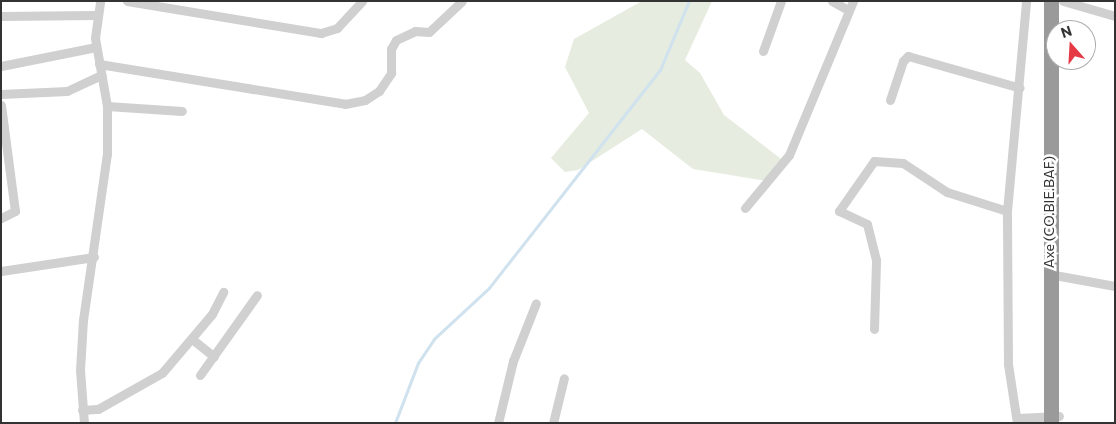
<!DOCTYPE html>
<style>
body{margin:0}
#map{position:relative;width:1116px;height:424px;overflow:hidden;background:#fff;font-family:Commissioner,sans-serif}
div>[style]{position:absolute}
.green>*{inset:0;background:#e6ecdf}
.stream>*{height:2.5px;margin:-1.25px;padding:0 1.25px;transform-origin:1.25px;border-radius:1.25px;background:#cfe2ee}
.street>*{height:9px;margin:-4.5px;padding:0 4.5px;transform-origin:4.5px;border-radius:4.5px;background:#d0d0d0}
.highway>*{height:15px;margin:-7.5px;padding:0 7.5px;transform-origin:7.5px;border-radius:7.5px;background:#9a9a9a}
span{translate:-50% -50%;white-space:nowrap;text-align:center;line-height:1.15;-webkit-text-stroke:5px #fff;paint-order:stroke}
.street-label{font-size:14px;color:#333}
.frame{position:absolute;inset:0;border:2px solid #333;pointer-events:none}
.north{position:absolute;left:1046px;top:20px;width:50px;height:50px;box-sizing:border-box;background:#fff;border:1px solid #adadad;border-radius:50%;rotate:341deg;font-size:14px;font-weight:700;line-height:20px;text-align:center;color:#333}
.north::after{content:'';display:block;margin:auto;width:18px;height:22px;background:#e63946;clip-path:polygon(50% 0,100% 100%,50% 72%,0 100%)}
</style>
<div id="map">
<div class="green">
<div style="clip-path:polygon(642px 1px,712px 1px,685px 60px,700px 73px,724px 115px,785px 162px,767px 181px,693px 169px,642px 129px,578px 170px,565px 172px,551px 158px,589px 113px,565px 67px,574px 39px)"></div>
</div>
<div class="stream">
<div style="left:395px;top:423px;width:64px;rotate:-69deg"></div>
<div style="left:418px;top:363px;width:29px;rotate:-56deg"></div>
<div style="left:434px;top:339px;width:75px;rotate:-42.8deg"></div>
<div style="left:489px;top:288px;width:277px;rotate:-51.9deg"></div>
<div style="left:660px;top:70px;width:75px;rotate:-67.2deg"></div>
</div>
<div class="street">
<div style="left:127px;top:1px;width:197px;rotate:9.4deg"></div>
<div style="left:321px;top:33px;width:17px;rotate:-17deg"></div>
<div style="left:337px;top:28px;width:37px;rotate:-47deg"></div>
<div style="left:832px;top:1px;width:18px;rotate:29deg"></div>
<div style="left:1063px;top:1px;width:54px;rotate:16.1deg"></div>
<div style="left:1px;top:16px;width:95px;rotate:-0.6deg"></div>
<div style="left:763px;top:51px;width:53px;rotate:-70.2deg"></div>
<div style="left:99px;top:64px;width:249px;rotate:9.2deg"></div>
<div style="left:345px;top:104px;width:20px;rotate:-11deg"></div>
<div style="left:365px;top:100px;width:17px;rotate:-33deg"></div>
<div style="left:379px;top:91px;width:22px;rotate:-56deg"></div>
<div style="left:391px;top:73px;width:24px;rotate:-90deg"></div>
<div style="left:391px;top:49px;width:10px;rotate:-61deg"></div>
<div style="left:396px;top:40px;width:21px;rotate:-25deg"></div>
<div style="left:415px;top:31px;width:14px;rotate:4deg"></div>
<div style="left:429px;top:32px;width:45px;rotate:-43.2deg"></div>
<div style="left:1px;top:66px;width:97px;rotate:-11.3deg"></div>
<div style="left:1px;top:94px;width:66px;rotate:-2.6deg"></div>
<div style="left:67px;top:91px;width:38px;rotate:-25deg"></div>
<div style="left:890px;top:100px;width:41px;rotate:-71.6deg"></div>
<div style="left:903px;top:61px;width:7px;rotate:-45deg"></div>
<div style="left:908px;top:56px;width:116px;rotate:15.9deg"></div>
<div style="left:1px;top:105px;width:107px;rotate:82.5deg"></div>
<div style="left:15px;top:211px;width:16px;rotate:153deg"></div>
<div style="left:107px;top:106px;width:75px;rotate:3.8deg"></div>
<div style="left:745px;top:208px;width:69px;rotate:-50.3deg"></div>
<div style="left:789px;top:155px;width:167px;rotate:-67.4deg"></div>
<div style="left:1px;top:271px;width:94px;rotate:-8.6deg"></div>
<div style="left:1049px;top:274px;width:67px;rotate:10.3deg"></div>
<div style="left:874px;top:329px;width:69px;rotate:-88.3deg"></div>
<div style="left:876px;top:260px;width:37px;rotate:-104deg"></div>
<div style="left:867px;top:224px;width:31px;rotate:-155deg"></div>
<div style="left:839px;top:211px;width:61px;rotate:-55deg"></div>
<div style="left:874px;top:161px;width:29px;rotate:4deg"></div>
<div style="left:903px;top:163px;width:53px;rotate:33.4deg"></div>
<div style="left:947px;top:192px;width:63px;rotate:17.6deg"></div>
<div style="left:192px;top:339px;width:28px;rotate:39deg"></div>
<div style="left:200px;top:375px;width:98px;rotate:-54.5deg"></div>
<div style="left:82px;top:410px;width:16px;rotate:-4deg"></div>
<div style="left:98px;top:409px;width:73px;rotate:-29.4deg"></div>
<div style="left:162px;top:373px;width:77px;rotate:-49.7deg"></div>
<div style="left:212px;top:314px;width:25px;rotate:-63deg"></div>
<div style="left:1018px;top:418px;width:41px;rotate:-2.8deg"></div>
<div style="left:84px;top:423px;width:53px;rotate:-94.3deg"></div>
<div style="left:80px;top:370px;width:50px;rotate:-86.6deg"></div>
<div style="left:83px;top:320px;width:168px;rotate:-81.8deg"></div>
<div style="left:107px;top:154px;width:48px;rotate:-90deg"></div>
<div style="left:107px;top:106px;width:69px;rotate:-100deg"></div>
<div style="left:95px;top:38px;width:37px;rotate:-82deg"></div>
<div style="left:498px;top:423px;width:64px;rotate:-76.4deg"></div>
<div style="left:513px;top:361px;width:62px;rotate:-68.4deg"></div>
<div style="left:553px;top:423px;width:46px;rotate:-76.3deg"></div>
<div style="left:1017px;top:423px;width:60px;rotate:-98.7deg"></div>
<div style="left:1008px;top:364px;width:153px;rotate:-90.4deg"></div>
<div style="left:1007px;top:211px;width:211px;rotate:-84.8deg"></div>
</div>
<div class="highway">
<div style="left:1051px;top:1px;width:422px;rotate:90deg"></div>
</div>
<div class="street-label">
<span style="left:1049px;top:212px;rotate:-90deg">Axe (CO.BIE.BAF)</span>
</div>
<div class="frame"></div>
<div class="north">N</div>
</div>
